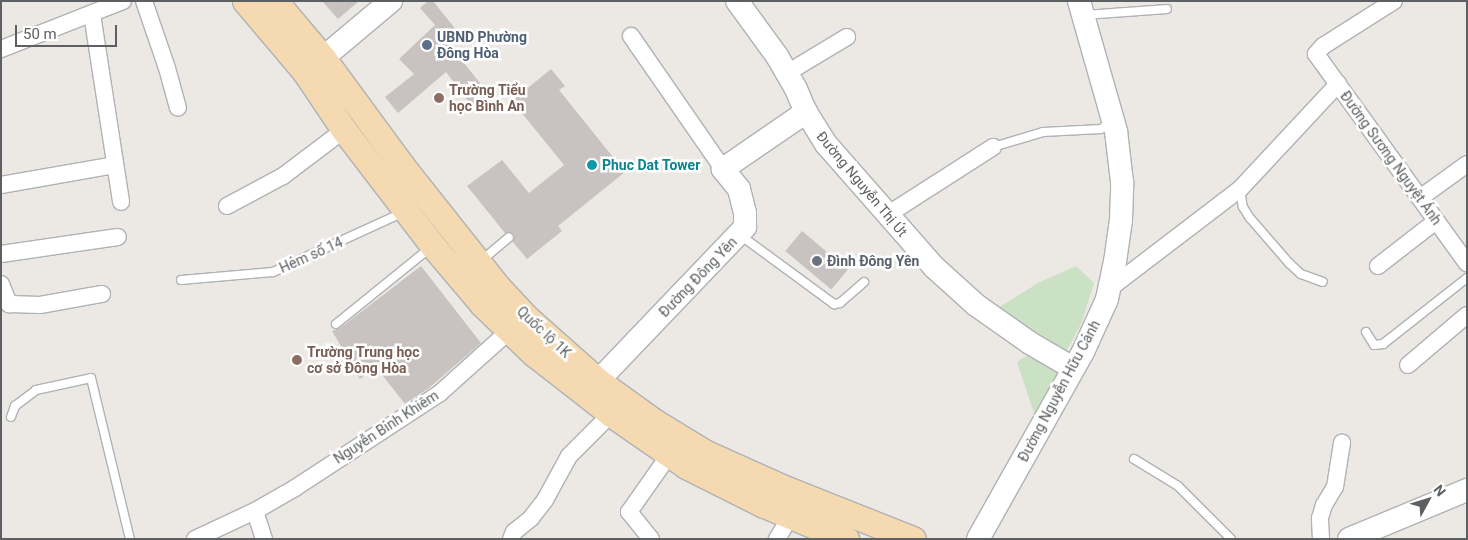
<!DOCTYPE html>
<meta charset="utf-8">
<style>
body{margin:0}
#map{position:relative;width:1468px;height:540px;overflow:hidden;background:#ece8e4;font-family:Roboto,sans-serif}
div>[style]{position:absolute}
.green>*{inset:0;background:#cae1c3}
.building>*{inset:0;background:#c8c3c0;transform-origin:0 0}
.roads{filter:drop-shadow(1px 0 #afb2b4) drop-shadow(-1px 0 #afb2b4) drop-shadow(0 1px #afb2b4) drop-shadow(0 -1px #afb2b4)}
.lane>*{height:8px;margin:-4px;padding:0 4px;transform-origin:4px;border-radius:4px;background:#fff}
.street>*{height:16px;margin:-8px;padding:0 8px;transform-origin:8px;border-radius:8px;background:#fff}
.secondary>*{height:22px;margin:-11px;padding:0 11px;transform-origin:11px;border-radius:11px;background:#fff}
.primary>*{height:25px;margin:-12.5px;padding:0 12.5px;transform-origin:12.5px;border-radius:12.5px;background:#f4d9b1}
.dots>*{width:14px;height:14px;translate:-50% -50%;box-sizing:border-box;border:2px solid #fff;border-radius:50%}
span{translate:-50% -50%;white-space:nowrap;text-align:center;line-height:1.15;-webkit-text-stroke:5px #fff;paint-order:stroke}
.service-label{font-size:14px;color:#4e5e75;font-weight:700}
.left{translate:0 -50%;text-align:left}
.education-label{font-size:14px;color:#785e54;font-weight:700}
.street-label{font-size:14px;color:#5c6062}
.culture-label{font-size:14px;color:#0d838f;font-weight:700}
.worship-label{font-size:14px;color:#5b616d;font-weight:700}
.frame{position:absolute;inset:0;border:2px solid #5c6062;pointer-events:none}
.north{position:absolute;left:1403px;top:475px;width:50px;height:50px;-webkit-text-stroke:4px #fff;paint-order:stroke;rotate:51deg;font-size:14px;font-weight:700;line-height:20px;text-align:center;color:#5c6062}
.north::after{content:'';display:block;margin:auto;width:18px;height:22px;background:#5c6062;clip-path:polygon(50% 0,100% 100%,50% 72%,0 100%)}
.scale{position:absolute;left:15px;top:25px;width:102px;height:22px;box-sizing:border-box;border:2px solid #5c6062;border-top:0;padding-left:6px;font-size:15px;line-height:18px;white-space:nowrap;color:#5c6062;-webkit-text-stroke:4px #fff;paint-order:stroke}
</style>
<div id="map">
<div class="green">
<div style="clip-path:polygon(1076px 266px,1094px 283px,1081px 324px,1065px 354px,998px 308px,1038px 283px)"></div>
<div style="clip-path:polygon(1032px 352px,1062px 371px,1034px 413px,1017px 362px)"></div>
</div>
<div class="building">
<div style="clip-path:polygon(322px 1px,359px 1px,338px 19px)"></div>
<div style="clip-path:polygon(428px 1px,433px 1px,457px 31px,446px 40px,494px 101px,478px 114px,446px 72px,398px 113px,385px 97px,414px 74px,399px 59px,435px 25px,420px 8px)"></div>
<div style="clip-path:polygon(551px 69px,565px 86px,559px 90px,625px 172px,558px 226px,562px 231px,527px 259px,512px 241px,514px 234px,505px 233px,467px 186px,502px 160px,529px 193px,564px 165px,512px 101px)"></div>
<div style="left:802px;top:231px;width:60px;height:26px;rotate:40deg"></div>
<div style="clip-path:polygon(421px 266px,481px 343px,429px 388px,405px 404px,376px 367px,360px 379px,332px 331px,340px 328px)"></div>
</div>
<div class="roads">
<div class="lane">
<div style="left:1085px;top:15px;width:82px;rotate:-4.2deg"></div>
<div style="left:993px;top:147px;width:52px;rotate:-16.7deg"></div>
<div style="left:1043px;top:132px;width:58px;rotate:-3deg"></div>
<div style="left:1101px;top:129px;width:13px;rotate:-39deg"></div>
<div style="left:1240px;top:189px;width:18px;rotate:81deg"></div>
<div style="left:1243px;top:207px;width:13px;rotate:58deg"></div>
<div style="left:1250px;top:218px;width:60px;rotate:49.1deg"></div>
<div style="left:1289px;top:263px;width:16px;rotate:43deg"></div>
<div style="left:1301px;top:274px;width:23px;rotate:20deg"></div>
<div style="left:740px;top:235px;width:117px;rotate:36.3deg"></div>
<div style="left:834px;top:304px;width:6px;rotate:-9deg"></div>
<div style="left:840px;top:303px;width:32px;rotate:-41deg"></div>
<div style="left:482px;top:260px;width:35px;rotate:-40deg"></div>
<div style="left:181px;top:280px;width:92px;rotate:-5deg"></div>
<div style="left:273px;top:272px;width:142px;rotate:-24.6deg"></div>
<div style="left:336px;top:324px;width:121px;rotate:-39deg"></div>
<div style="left:1366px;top:332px;width:15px;rotate:58deg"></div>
<div style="left:1374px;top:345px;width:9px;rotate:-6deg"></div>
<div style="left:1383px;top:344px;width:107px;rotate:-38.2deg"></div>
<div style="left:11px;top:417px;width:12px;rotate:-70deg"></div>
<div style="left:15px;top:406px;width:26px;rotate:-37deg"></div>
<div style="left:36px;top:390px;width:56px;rotate:-12.3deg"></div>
<div style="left:91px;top:378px;width:166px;rotate:76.4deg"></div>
<div style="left:1134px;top:459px;width:52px;rotate:31.5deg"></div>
<div style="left:1178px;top:486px;width:75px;rotate:45deg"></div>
</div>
<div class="street">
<div style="left:144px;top:1px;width:71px;rotate:71.1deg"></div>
<div style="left:167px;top:68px;width:41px;rotate:74.6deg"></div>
<div style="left:1394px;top:1px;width:84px;rotate:147.6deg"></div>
<div style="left:1323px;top:46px;width:11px;rotate:131deg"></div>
<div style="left:1316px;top:54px;width:258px;rotate:54.2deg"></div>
<div style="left:92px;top:14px;width:190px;rotate:81.2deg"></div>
<div style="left:631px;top:36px;width:162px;rotate:55.3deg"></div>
<div style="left:1px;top:49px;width:131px;rotate:-21.5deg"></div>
<div style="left:787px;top:73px;width:70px;rotate:-31deg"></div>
<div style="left:1px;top:185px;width:115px;rotate:-10deg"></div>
<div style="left:1420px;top:198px;width:58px;rotate:-35.9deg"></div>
<div style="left:227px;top:206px;width:64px;rotate:-28.2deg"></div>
<div style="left:283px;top:176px;width:76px;rotate:-37deg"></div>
<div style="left:887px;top:215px;width:126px;rotate:-32.7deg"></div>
<div style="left:1px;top:254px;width:118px;rotate:-8.3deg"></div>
<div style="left:1378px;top:266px;width:73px;rotate:-37.8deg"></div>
<div style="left:1px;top:284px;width:22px;rotate:68deg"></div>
<div style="left:9px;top:304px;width:31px;rotate:2deg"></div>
<div style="left:40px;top:305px;width:63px;rotate:-10.1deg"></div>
<div style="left:1109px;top:289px;width:165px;rotate:-37.4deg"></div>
<div style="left:1240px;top:189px;width:144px;rotate:-47deg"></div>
<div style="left:1408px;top:365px;width:77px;rotate:-40.3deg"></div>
<div style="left:195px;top:539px;width:66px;rotate:-25deg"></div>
<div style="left:264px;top:539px;width:29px;rotate:-108deg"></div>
<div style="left:255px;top:511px;width:46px;rotate:-29.9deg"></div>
<div style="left:295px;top:488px;width:173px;rotate:-33.2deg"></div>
<div style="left:440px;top:393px;width:93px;rotate:-41.9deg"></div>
<div style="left:511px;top:539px;width:8px;rotate:-67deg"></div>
<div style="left:514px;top:532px;width:22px;rotate:-39deg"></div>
<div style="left:531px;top:518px;width:23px;rotate:-52deg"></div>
<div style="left:545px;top:500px;width:50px;rotate:-61.4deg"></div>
<div style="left:569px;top:456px;width:59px;rotate:-45deg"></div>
<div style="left:651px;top:539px;width:35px;rotate:-129deg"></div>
<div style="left:629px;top:512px;width:70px;rotate:-54.9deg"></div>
<div style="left:777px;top:539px;width:27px;rotate:-59deg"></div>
<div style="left:1321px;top:539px;width:21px;rotate:-93deg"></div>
<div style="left:1320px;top:518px;width:14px;rotate:-73deg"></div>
<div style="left:1324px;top:505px;width:21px;rotate:-59deg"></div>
<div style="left:1335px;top:487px;width:45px;rotate:-81deg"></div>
</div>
<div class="secondary">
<div style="left:737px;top:1px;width:68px;rotate:54deg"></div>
<div style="left:777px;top:56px;width:38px;rotate:60deg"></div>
<div style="left:796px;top:89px;width:25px;rotate:67deg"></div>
<div style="left:806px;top:112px;width:38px;rotate:58deg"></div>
<div style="left:826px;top:144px;width:164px;rotate:48.7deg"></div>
<div style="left:934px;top:267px;width:57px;rotate:42.1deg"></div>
<div style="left:976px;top:305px;width:66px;rotate:35.1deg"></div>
<div style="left:1030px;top:343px;width:50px;rotate:30.2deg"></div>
<div style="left:323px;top:58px;width:89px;rotate:-40deg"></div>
<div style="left:598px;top:381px;width:213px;rotate:-46.3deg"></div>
<div style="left:745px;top:227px;width:14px;rotate:-90deg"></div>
<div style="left:745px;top:213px;width:25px;rotate:-104deg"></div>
<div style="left:739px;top:189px;width:26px;rotate:-129deg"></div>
<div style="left:723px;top:169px;width:101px;rotate:-34.5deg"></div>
<div style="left:978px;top:539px;width:214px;rotate:-60.7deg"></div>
<div style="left:1083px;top:352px;width:58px;rotate:-65.6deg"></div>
<div style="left:1107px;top:299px;width:38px;rotate:-78deg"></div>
<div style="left:1115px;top:262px;width:42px;rotate:-81.9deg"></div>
<div style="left:1121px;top:220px;width:38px;rotate:-88deg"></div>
<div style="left:1122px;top:182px;width:51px;rotate:-96.7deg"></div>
<div style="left:1116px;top:131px;width:135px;rotate:-105.9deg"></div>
<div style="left:1349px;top:539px;width:128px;rotate:-22.6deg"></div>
</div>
<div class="primary">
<div style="left:245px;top:1px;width:93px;rotate:49.8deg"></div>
<div style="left:305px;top:72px;width:70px;rotate:56.1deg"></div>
<div style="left:344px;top:130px;width:146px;rotate:52.5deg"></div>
<div style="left:433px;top:246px;width:76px;rotate:49.8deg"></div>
<div style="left:482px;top:304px;width:72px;rotate:43.9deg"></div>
<div style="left:534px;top:354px;width:98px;rotate:37.9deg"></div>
<div style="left:611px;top:414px;width:91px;rotate:34.7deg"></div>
<div style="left:686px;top:466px;width:87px;rotate:26.6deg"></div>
<div style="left:764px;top:505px;width:89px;rotate:22.5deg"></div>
<div style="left:275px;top:1px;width:75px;rotate:49.9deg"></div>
<div style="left:323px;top:58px;width:135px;rotate:53.7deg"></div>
<div style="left:403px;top:167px;width:154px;rotate:51.6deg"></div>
<div style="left:499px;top:288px;width:38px;rotate:47deg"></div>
<div style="left:525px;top:316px;width:98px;rotate:41.7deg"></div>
<div style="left:598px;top:381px;width:70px;rotate:35.7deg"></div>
<div style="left:655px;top:422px;width:60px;rotate:31.3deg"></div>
<div style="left:706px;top:453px;width:83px;rotate:24.1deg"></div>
<div style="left:782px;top:487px;width:141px;rotate:21.7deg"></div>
</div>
</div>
<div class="dots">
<div style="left:427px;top:45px;background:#5c6f8a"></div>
<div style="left:439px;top:98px;background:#8d6e63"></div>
<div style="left:592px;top:165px;background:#0f9aa8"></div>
<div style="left:817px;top:261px;background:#6b7280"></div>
<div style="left:297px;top:360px;background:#8d6e63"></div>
</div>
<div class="service-label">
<span class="left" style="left:437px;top:45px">UBND Phường<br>Đông Hòa</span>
</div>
<div class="education-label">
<span class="left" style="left:449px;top:98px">Trường Tiểu<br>học Bình An</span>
<span class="left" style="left:307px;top:360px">Trường Trung học<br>cơ sở Đông Hòa</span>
</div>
<div class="street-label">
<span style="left:1391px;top:158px;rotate:54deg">Đường Sương Nguyệt Ánh</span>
<span style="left:862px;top:184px;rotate:50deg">Đường Nguyễn Thị Út</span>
<span style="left:311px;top:255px;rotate:-24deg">Hẻm số 14</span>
<span style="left:698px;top:277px;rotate:-46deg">Đường Đông Yên</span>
<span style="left:544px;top:332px;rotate:43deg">Quốc lộ 1K</span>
<span style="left:1059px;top:391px;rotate:-62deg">Đường Nguyễn Hữu Cảnh</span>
<span style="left:386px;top:427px;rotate:-33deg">Nguyễn Bỉnh Khiêm</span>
</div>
<div class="culture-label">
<span class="left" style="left:602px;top:165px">Phuc Dat Tower</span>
</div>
<div class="worship-label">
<span class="left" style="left:827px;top:261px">Đình Đông Yên</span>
</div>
<div class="frame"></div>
<div class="north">N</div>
<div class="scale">50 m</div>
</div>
